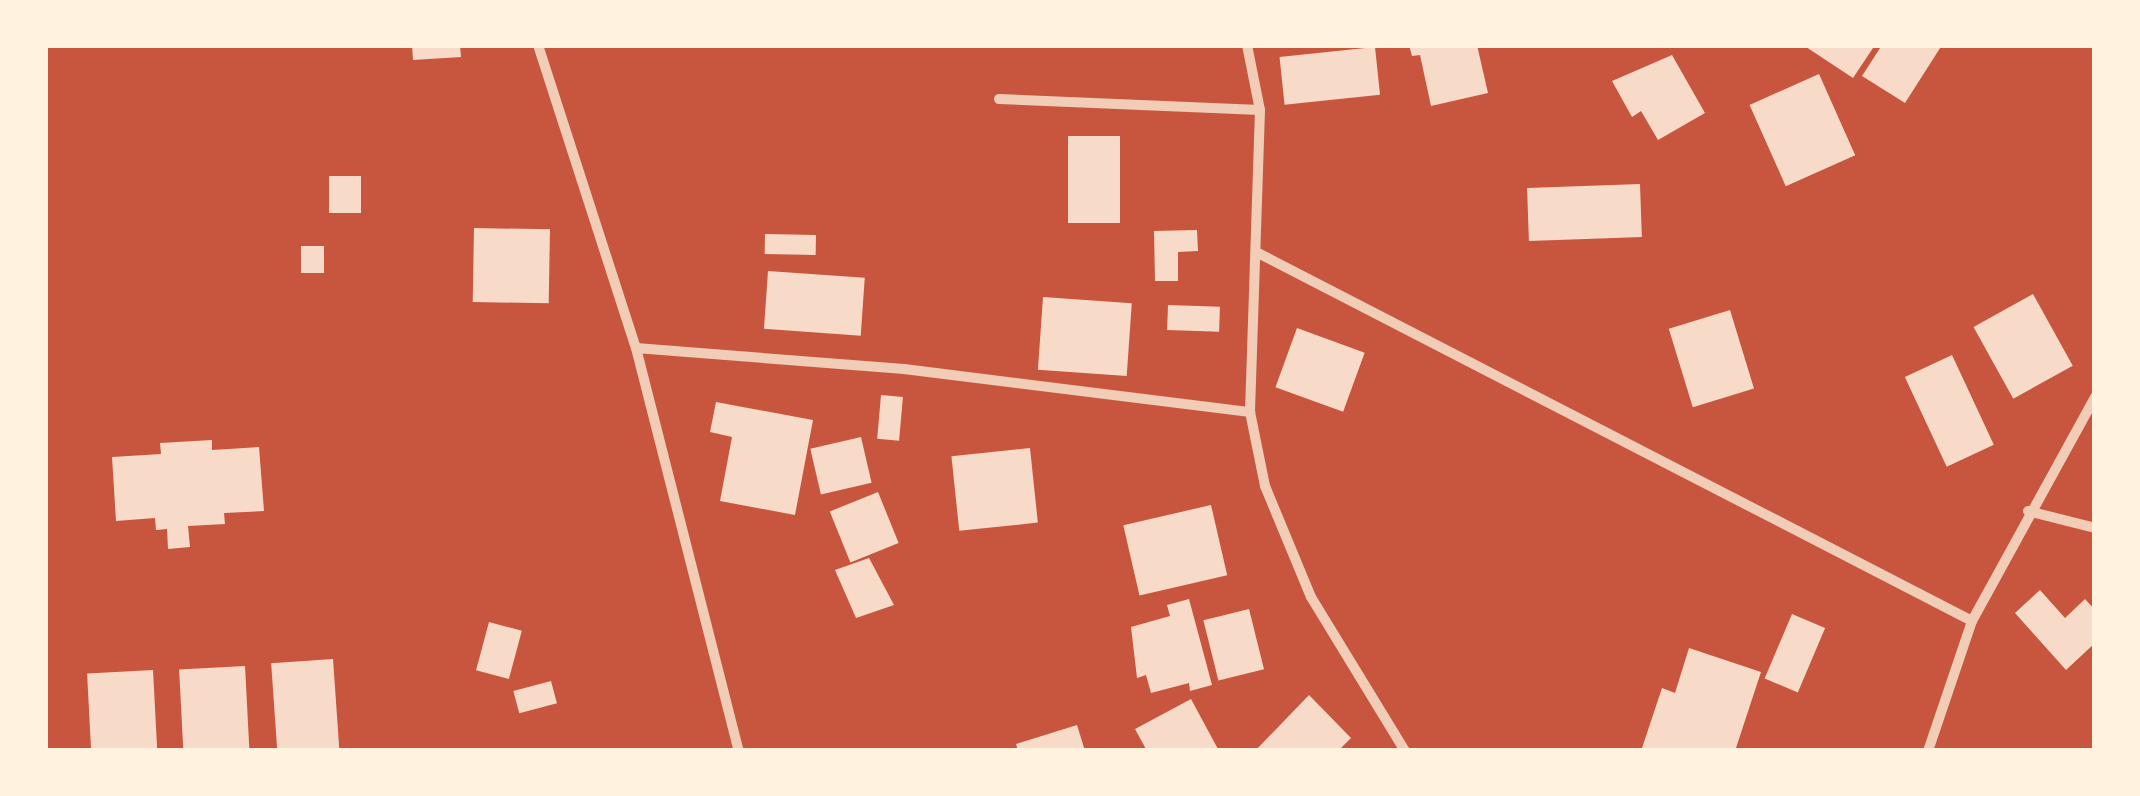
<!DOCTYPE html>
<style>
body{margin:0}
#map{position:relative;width:2140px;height:796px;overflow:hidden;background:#c8553d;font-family:"Exo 2",sans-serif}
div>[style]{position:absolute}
.building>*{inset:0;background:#f7dbc8;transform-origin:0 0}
.minor>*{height:10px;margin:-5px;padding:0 5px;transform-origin:5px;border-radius:5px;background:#f1ccb7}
span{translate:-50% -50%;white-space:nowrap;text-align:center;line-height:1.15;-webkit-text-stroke:10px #fff3e0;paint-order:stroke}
.frame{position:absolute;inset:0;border:48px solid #fff3e0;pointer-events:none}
</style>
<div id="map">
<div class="building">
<div style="clip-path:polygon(412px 45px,460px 45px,461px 57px,413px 60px)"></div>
<div style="clip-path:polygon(1409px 45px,1477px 45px,1488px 93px,1431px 106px,1420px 55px,1412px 56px)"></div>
<div style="clip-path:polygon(1803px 45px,1875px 45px,1853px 78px)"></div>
<div style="clip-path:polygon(1882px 45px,1942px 45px,1905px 103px,1862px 76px)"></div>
<div style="left:1375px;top:47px;width:48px;height:96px;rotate:84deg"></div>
<div style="clip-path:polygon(1672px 55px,1705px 113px,1658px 140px,1641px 111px,1632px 117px,1612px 81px)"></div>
<div style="left:1819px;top:74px;width:89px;height:76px;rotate:66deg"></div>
<div style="left:1068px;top:136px;width:52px;height:87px"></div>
<div style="left:329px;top:176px;width:32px;height:37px"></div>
<div style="left:1640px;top:184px;width:53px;height:113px;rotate:88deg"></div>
<div style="left:474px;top:228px;width:76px;height:74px;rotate:1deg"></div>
<div style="clip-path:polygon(1197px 230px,1198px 251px,1178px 252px,1178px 281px,1155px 281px,1154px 231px)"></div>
<div style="left:765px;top:234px;width:51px;height:20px;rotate:1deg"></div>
<div style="left:324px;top:246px;width:27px;height:23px;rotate:90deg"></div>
<div style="left:768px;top:271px;width:97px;height:58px;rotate:4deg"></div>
<div style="left:2033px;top:294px;width:82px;height:68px;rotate:61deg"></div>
<div style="left:1043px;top:297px;width:89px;height:73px;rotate:4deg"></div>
<div style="left:1168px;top:305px;width:52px;height:25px;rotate:2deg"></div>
<div style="left:1730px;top:310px;width:82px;height:64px;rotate:73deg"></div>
<div style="left:1297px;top:328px;width:72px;height:63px;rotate:20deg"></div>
<div style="left:1952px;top:355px;width:99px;height:52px;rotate:65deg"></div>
<div style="left:881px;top:395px;width:22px;height:44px;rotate:5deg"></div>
<div style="clip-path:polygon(716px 402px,813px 420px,795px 515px,720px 501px,732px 437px,710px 432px)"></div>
<div style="left:861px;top:437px;width:47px;height:52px;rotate:77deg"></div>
<div style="clip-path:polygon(212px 440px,212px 450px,259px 447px,264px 511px,224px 513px,225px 524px,188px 526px,190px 547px,168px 549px,167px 529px,156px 530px,155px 518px,116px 521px,112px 457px,161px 454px,160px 443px)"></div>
<div style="left:1030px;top:448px;width:75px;height:79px;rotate:84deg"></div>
<div style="left:878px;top:492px;width:55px;height:52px;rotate:68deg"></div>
<div style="left:1211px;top:505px;width:72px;height:90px;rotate:77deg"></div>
<div style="clip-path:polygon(869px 558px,894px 605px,856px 618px,835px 570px)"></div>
<div style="clip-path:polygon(2040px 590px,2065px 618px,2085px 599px,2095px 610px,2095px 643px,2066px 670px,2015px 613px)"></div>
<div style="clip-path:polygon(1189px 599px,1212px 685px,1190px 691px,1189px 683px,1151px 693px,1146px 675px,1137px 678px,1131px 627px,1170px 616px,1167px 605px)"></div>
<div style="left:1249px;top:609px;width:62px;height:47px;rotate:76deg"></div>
<div style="left:1792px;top:614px;width:36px;height:70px;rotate:23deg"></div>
<div style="left:489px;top:622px;width:34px;height:50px;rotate:15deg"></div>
<div style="clip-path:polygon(1689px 648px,1761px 672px,1735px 751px,1641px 751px,1662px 688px,1675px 693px)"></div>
<div style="left:333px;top:659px;width:92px;height:62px;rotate:86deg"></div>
<div style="left:245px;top:666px;width:85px;height:66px;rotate:87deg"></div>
<div style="left:153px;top:670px;width:81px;height:66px;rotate:87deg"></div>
<div style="left:551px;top:681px;width:23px;height:39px;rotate:75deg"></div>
<div style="clip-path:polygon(1309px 695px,1351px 738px,1338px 751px,1255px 751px)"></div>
<div style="clip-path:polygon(1191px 699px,1219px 751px,1147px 751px,1135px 729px)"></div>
<div style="clip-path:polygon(1077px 725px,1085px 751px,1018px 751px,1016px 744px)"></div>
</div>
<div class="minor">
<div style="left:538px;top:45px;width:318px;rotate:72.1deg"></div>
<div style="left:636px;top:348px;width:416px;rotate:75.7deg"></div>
<div style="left:1247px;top:45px;width:66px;rotate:78.7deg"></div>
<div style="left:1260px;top:110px;width:302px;rotate:91.9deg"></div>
<div style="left:1250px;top:412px;width:76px;rotate:78.5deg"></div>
<div style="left:1265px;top:486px;width:120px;rotate:67.5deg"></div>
<div style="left:1311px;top:597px;width:180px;rotate:58.6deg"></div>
<div style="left:999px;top:99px;width:261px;rotate:2.4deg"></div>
<div style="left:1256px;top:252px;width:805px;rotate:27.26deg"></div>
<div style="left:636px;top:348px;width:269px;rotate:4.5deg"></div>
<div style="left:904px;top:369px;width:349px;rotate:7.1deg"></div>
<div style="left:2028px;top:511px;width:69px;rotate:14.2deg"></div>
<div style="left:1928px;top:751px;width:137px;rotate:-71.3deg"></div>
<div style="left:1972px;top:621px;width:256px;rotate:-61.2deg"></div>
</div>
<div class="frame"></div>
</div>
